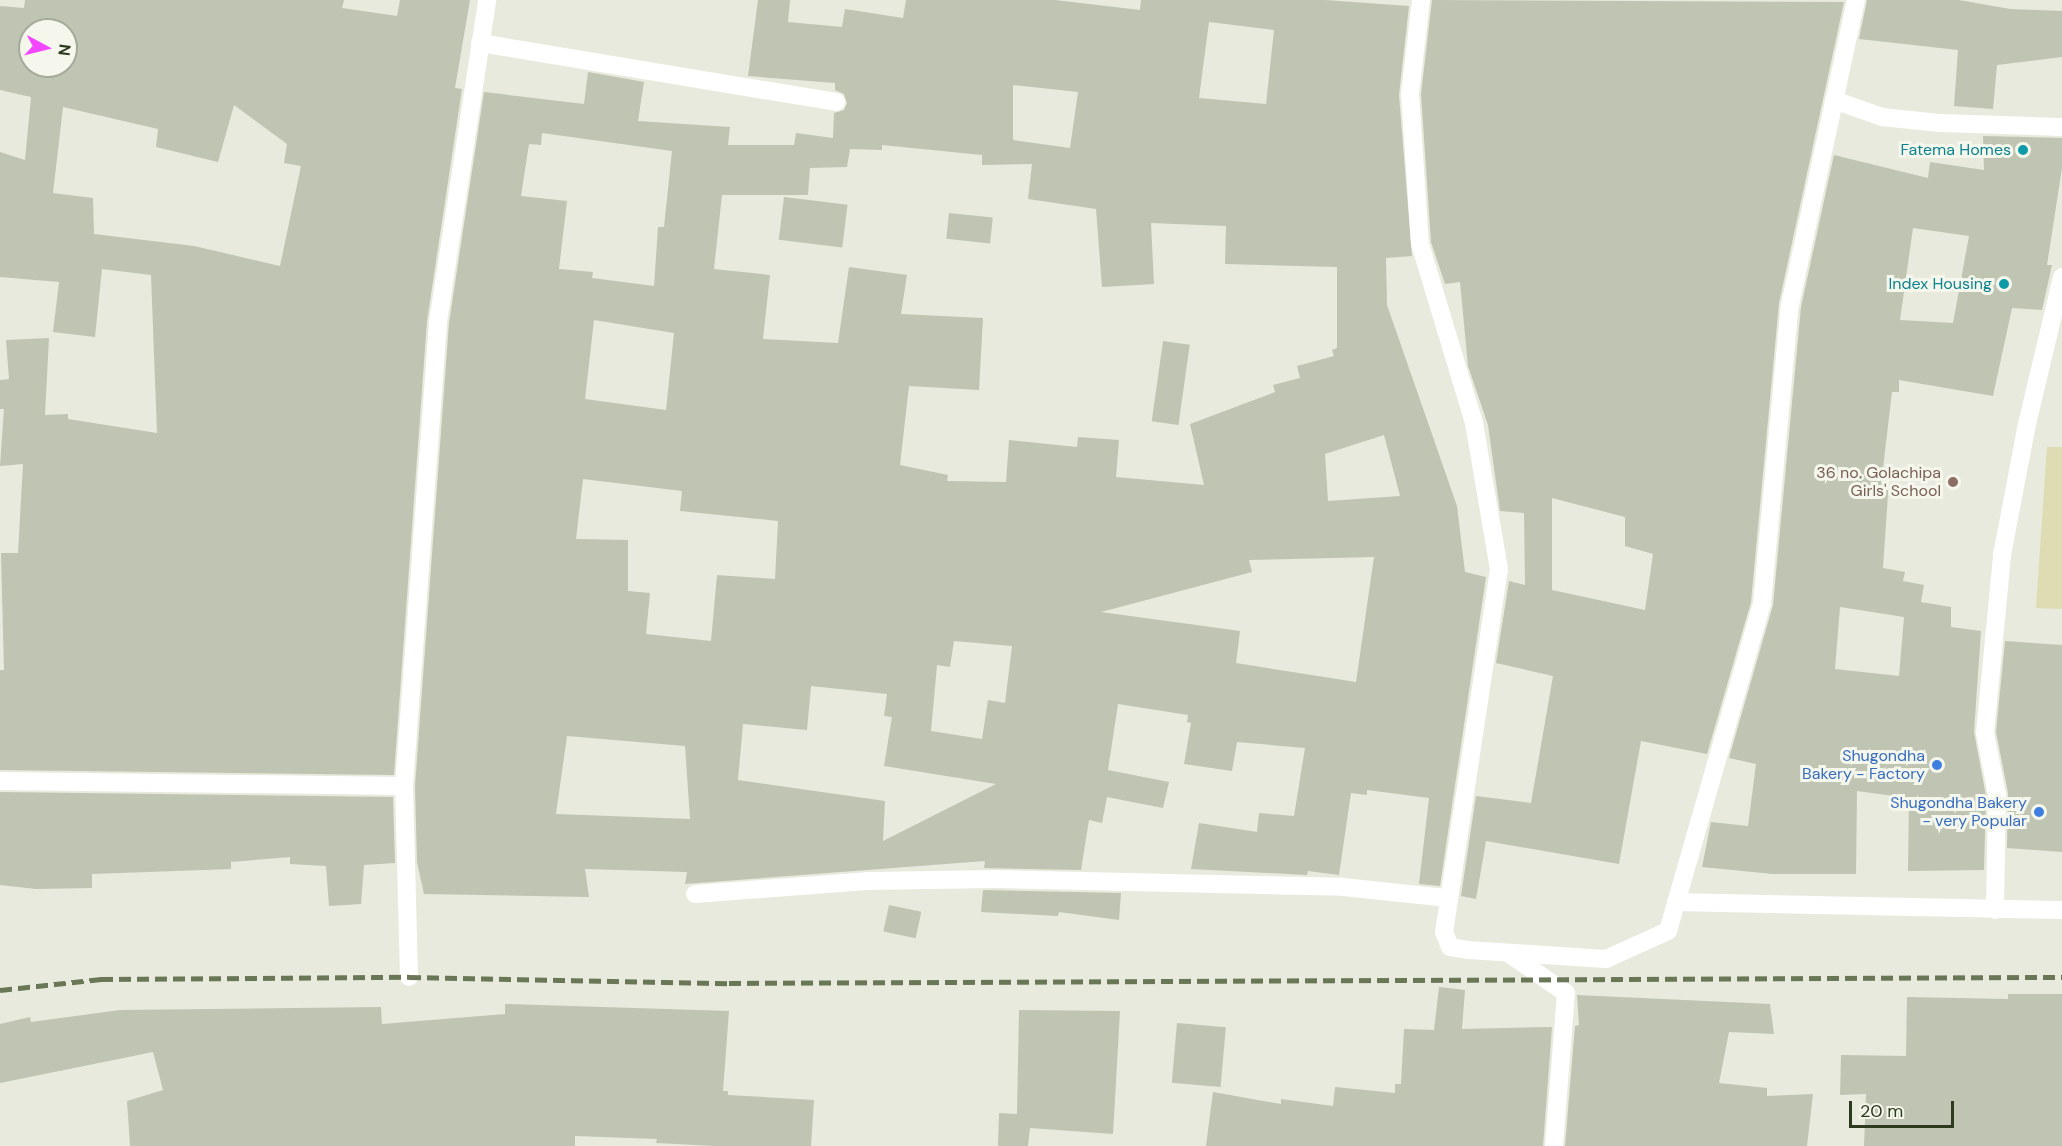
<!DOCTYPE html>
<style>
body{margin:0}
#map{position:relative;width:2062px;height:1146px;overflow:hidden;background:#e7eadc;font-family:"DM Sans",sans-serif}
div>[style]{position:absolute}
.green>*{inset:0;background:#dedcb3}
.building>*{inset:0;background:#bfc5b2;transform-origin:0 0}
.street>*{height:18px;margin:-9px;padding:0 9px;transform-origin:9px;border-radius:9px;background:#fff}
.rail>*{height:4.5px;margin-top:-2.25px;transform-origin:0;background:repeating-linear-gradient(90deg,#697757 0 12px,transparent 0 18px)}
.dots>*{width:16px;height:16px;translate:-50% -50%;box-sizing:border-box;border:3px solid #f5f7ed;border-radius:50%}
span{translate:-50% -50%;white-space:nowrap;text-align:center;line-height:1.15;-webkit-text-stroke:6px #f5f7ed;paint-order:stroke}
.culture-label{font-size:16px;color:#0d838f}
.right{translate:-100% -50%;text-align:right}
.education-label{font-size:16px;color:#785e54}
.shop-label{font-size:16px;color:#366cbe}
.north{position:absolute;left:18px;top:18px;width:60px;height:60px;box-sizing:border-box;background:#f5f7ed;border:2px solid #a5ab9a;border-radius:50%;rotate:97deg;font-size:16px;font-weight:700;line-height:24px;text-align:center;color:#2e3a1d}
.north::after{content:'';display:block;margin:auto;width:21px;height:27px;background:#f246ff;clip-path:polygon(50% 0,100% 100%,50% 72%,0 100%)}
.scale{position:absolute;left:1849px;top:1101px;width:105px;height:27px;box-sizing:border-box;border:3px solid #2e3a1d;border-top:0;padding-left:8px;font-size:18px;line-height:21px;white-space:nowrap;color:#2e3a1d;-webkit-text-stroke:4px #f5f7ed;paint-order:stroke}
</style>
<div id="map">
<div class="green">
<div style="clip-path:polygon(2047px 447px,2062px 447px,2062px 609px,2036px 608px)"></div>
</div>
<div class="building">
<div style="clip-path:polygon(evenodd,25px 0,344px 0,342px 8px,397px 16px,400px 0,470px 0,455px 88px,462px 89px,427px 321px,394px 775px,0 770px,0 670px,4px 670px,1px 553px,18px 553px,23px 464px,0 466px,4px 409px,0 409px,0 380px,9px 379px,6px 340px,49px 338px,45px 415px,68px 414px,68px 419px,157px 433px,151px 275px,102px 269px,95px 337px,53px 332px,59px 282px,0 277px,0 152px,25px 160px,31px 97px,0 90px,0 6px,24px 8px,25px 0,30px 30px,66px 30px,66px 66px,30px 66px,30px 30px,25px 0,234px 105px,287px 144px,284px 163px,301px 166px,280px 266px,194px 246px,94px 234px,93px 198px,53px 193px,63px 107px,158px 129px,156px 147px,218px 162px,234px 105px)"></div>
<div style="clip-path:polygon(evenodd,758px 0,790px 0,788px 22px,842px 27px,845px 9px,903px 18px,906px 0,1055px 0,1140px 10px,1141px 0,1325px 0,1409px 6px,1399px 95px,1412px 256px,1386px 258px,1387px 305px,1457px 506px,1465px 572px,1486px 577px,1440px 886px,1419px 884px,1429px 798px,1367px 790px,1367px 795px,1351px 793px,1339px 875px,1308px 871px,1307px 875px,1191px 869px,1199px 823px,1257px 832px,1259px 813px,1294px 816px,1305px 748px,1237px 742px,1232px 771px,1184px 764px,1191px 723px,1187px 722px,1188px 715px,1118px 704px,1108px 770px,1169px 782px,1163px 808px,1107px 797px,1102px 823px,1089px 820px,1081px 870px,984px 868px,985px 861px,685px 884px,687px 872px,585px 869px,589px 897px,424px 894px,417px 862px,415px 786px,449px 323px,484px 92px,584px 104px,588px 72px,644px 82px,638px 121px,730px 127px,728px 145px,794px 145px,796px 133px,833px 138px,834px 113px,844px 110px,847px 103px,844px 94px,835px 90px,835px 83px,748px 76px,758px 0,1209px 22px,1274px 30px,1266px 104px,1199px 98px,1209px 22px,758px 0,1013px 85px,1078px 92px,1070px 148px,1013px 140px,1013px 85px,758px 0,542px 133px,672px 151px,664px 227px,658px 227px,654px 286px,592px 278px,593px 272px,559px 269px,567px 201px,521px 196px,529px 144px,541px 145px,542px 133px,758px 0,882px 145px,982px 155px,982px 165px,1032px 164px,1028px 199px,1096px 209px,1102px 287px,1154px 284px,1151px 223px,1226px 226px,1225px 264px,1337px 267px,1337px 348px,1332px 350px,1334px 356px,1297px 366px,1300px 378px,1273px 385px,1275px 392px,1190px 424px,1204px 485px,1116px 477px,1119px 440px,1078px 437px,1077px 447px,1009px 440px,1006px 482px,947px 481px,948px 475px,900px 465px,909px 386px,979px 390px,983px 318px,901px 314px,907px 275px,849px 267px,838px 343px,763px 339px,770px 275px,714px 269px,722px 195px,808px 195px,810px 168px,847px 167px,850px 149px,882px 150px,882px 145px,758px 0,594px 320px,674px 333px,666px 410px,585px 399px,594px 320px,758px 0,1384px 435px,1400px 496px,1328px 501px,1325px 454px,1384px 435px,758px 0,583px 479px,682px 491px,680px 511px,778px 521px,775px 579px,717px 575px,711px 641px,646px 634px,650px 593px,628px 591px,628px 540px,576px 539px,583px 479px,758px 0,1374px 557px,1356px 682px,1236px 663px,1240px 631px,1101px 612px,1252px 572px,1249px 560px,1374px 557px,758px 0,954px 641px,1012px 646px,1005px 703px,988px 700px,982px 739px,931px 731px,937px 665px,950px 667px,954px 641px,758px 0,811px 686px,887px 694px,884px 716px,892px 717px,884px 766px,996px 784px,883px 841px,885px 801px,738px 780px,743px 724px,807px 730px,811px 686px,758px 0,567px 736px,685px 746px,690px 819px,556px 814px,567px 736px)"></div>
<div style="clip-path:polygon(evenodd,1432px 0,1844px 2px,1779px 303px,1751px 602px,1707px 754px,1641px 741px,1619px 864px,1486px 841px,1476px 899px,1461px 896px,1476px 796px,1531px 803px,1553px 676px,1496px 663px,1509px 581px,1525px 585px,1524px 513px,1500px 511px,1488px 425px,1468px 366px,1460px 282px,1445px 284px,1431px 242px,1421px 94px,1432px 0,1552px 498px,1625px 517px,1625px 546px,1653px 554px,1645px 610px,1552px 590px,1552px 498px)"></div>
<div style="clip-path:polygon(1867px 0,1959px 0,2010px 9px,2062px 11px,2062px 57px,1997px 65px,1993px 109px,1954px 106px,1958px 50px,1859px 39px)"></div>
<div style="clip-path:polygon(evenodd,1983px 136px,2062px 138px,2062px 168px,2047px 265px,2052px 265px,2042px 310px,2012px 308px,1993px 396px,1899px 380px,1899px 392px,1892px 392px,1883px 468px,1890px 465px,1883px 568px,1905px 572px,1903px 581px,1924px 585px,1921px 602px,1951px 607px,1951px 627px,1981px 631px,1974px 732px,1986px 796px,1984px 870px,1908px 871px,1909px 798px,1857px 791px,1856px 874px,1773px 874px,1702px 867px,1711px 822px,1748px 826px,1756px 764px,1729px 758px,1773px 605px,1801px 307px,1834px 155px,1928px 178px,1930px 162px,1984px 170px,1983px 136px,1913px 228px,1969px 236px,1953px 323px,1900px 320px,1913px 228px,1983px 136px,1840px 607px,1904px 617px,1899px 676px,1835px 669px,1840px 607px)"></div>
<div style="left:784px;top:197px;width:64px;height:43px;rotate:7deg"></div>
<div style="left:949px;top:213px;width:44px;height:26px;rotate:6deg"></div>
<div style="left:1163px;top:341px;width:27px;height:81px;rotate:8deg"></div>
<div style="clip-path:polygon(2005px 641px,2062px 645px,2062px 852px,2007px 848px,2008px 793px,1996px 732px)"></div>
<div style="clip-path:polygon(0 792px,393px 797px,395px 863px,364px 865px,361px 904px,329px 906px,326px 866px,290px 864px,290px 857px,231px 862px,231px 869px,92px 874px,92px 888px,36px 889px,0 885px)"></div>
<div style="clip-path:polygon(983px 890px,1121px 893px,1119px 920px,1059px 912px,1058px 916px,981px 912px)"></div>
<div style="left:889px;top:905px;width:33px;height:27px;rotate:12deg"></div>
<div style="clip-path:polygon(1439px 987px,1465px 990px,1462px 1029px,1552px 1027px,1543px 1146px,1206px 1146px,1213px 1092px,1281px 1104px,1281px 1099px,1333px 1106px,1335px 1087px,1395px 1093px,1395px 1084px,1401px 1084px,1404px 1029px,1434px 1030px)"></div>
<div style="clip-path:polygon(2008px 994px,2062px 994px,2062px 1146px,1864px 1146px,1866px 1094px,1840px 1095px,1841px 1055px,1906px 1056px,1907px 997px,2008px 999px)"></div>
<div style="clip-path:polygon(1577px 995px,1770px 1004px,1774px 1034px,1729px 1032px,1719px 1083px,1767px 1088px,1767px 1096px,1813px 1094px,1807px 1146px,1565px 1146px,1575px 1026px,1579px 1025px)"></div>
<div style="clip-path:polygon(505px 1004px,729px 1011px,723px 1091px,728px 1091px,728px 1095px,814px 1100px,811px 1146px,714px 1146px,656px 1143px,657px 1139px,575px 1136px,575px 1146px,130px 1146px,127px 1101px,163px 1090px,153px 1052px,0 1083px,0 1024px,30px 1017px,31px 1022px,120px 1010px,381px 1007px,382px 1024px,505px 1014px)"></div>
<div style="clip-path:polygon(1019px 1010px,1120px 1011px,1113px 1134px,1030px 1128px,1028px 1146px,998px 1146px,999px 1113px,1017px 1114px)"></div>
<div style="left:1177px;top:1023px;width:49px;height:60px;rotate:5deg"></div>
</div>
<div class="street">
<div style="left:1421px;top:0;width:95px;rotate:96.7deg"></div>
<div style="left:1410px;top:94px;width:150px;rotate:86.2deg"></div>
<div style="left:1420px;top:244px;width:187px;rotate:73.2deg"></div>
<div style="left:1474px;top:423px;width:148px;rotate:80.3deg"></div>
<div style="left:1499px;top:569px;width:367px;rotate:98.6deg"></div>
<div style="left:1444px;top:932px;width:16px;rotate:68deg"></div>
<div style="left:1450px;top:947px;width:18px;rotate:9deg"></div>
<div style="left:1468px;top:950px;width:138px;rotate:3.7deg"></div>
<div style="left:1606px;top:959px;width:68px;rotate:-24.3deg"></div>
<div style="left:1668px;top:931px;width:340px;rotate:-74deg"></div>
<div style="left:1762px;top:604px;width:300px;rotate:-84.7deg"></div>
<div style="left:1790px;top:305px;width:312px;rotate:-77.8deg"></div>
<div style="left:480px;top:43px;width:361px;rotate:9.4deg"></div>
<div style="left:1834px;top:100px;width:51px;rotate:19.5deg"></div>
<div style="left:1882px;top:117px;width:58px;rotate:5.9deg"></div>
<div style="left:1940px;top:123px;width:122px;rotate:1.9deg"></div>
<div style="left:0;top:781px;width:404px;rotate:0.7deg"></div>
<div style="left:695px;top:894px;width:172px;rotate:-4.3deg"></div>
<div style="left:867px;top:881px;width:129px;rotate:-0.9deg"></div>
<div style="left:996px;top:879px;width:347px;rotate:1.3deg"></div>
<div style="left:1343px;top:887px;width:106px;rotate:6deg"></div>
<div style="left:1676px;top:902px;width:386px;rotate:1.2deg"></div>
<div style="left:1995px;top:910px;width:115px;rotate:-89deg"></div>
<div style="left:1997px;top:795px;width:63px;rotate:-101deg"></div>
<div style="left:1985px;top:733px;width:179px;rotate:-84.5deg"></div>
<div style="left:2002px;top:555px;width:133px;rotate:-79.2deg"></div>
<div style="left:2027px;top:424px;width:151px;rotate:-76.6deg"></div>
<div style="left:1508px;top:953px;width:70px;rotate:34.6deg"></div>
<div style="left:1566px;top:993px;width:153px;rotate:94.5deg"></div>
<div style="left:409px;top:977px;width:191px;rotate:-91.5deg"></div>
<div style="left:404px;top:786px;width:465px;rotate:-85.8deg"></div>
<div style="left:438px;top:322px;width:326px;rotate:-81.3deg"></div>
</div>
<div class="rail">
<div style="left:0;top:990px;width:102px;rotate:-6.2deg"></div>
<div style="left:101px;top:979px;width:308px;rotate:-0.4deg"></div>
<div style="left:409px;top:977px;width:320px;rotate:1.1deg"></div>
<div style="left:729px;top:983px;width:1333px;rotate:-0.26deg"></div>
</div>
<div class="dots">
<div style="left:2023px;top:150px;background:#0f9aa8"></div>
<div style="left:2004px;top:284px;background:#0f9aa8"></div>
<div style="left:1953px;top:482px;background:#8d6e63"></div>
<div style="left:1937px;top:765px;background:#3f7fe0"></div>
<div style="left:2039px;top:812px;background:#3f7fe0"></div>
</div>
<div class="culture-label">
<span class="right" style="left:2011px;top:150px">Fatema Homes</span>
<span class="right" style="left:1992px;top:284px">Index Housing</span>
</div>
<div class="education-label">
<span class="right" style="left:1941px;top:482px">36 no. Golachipa<br>Girls' School</span>
</div>
<div class="shop-label">
<span class="right" style="left:1925px;top:765px">Shugondha<br>Bakery - Factory</span>
<span class="right" style="left:2027px;top:812px">Shugondha Bakery<br>- very Popular</span>
</div>
<div class="north">N</div>
<div class="scale">20 m</div>
</div>
